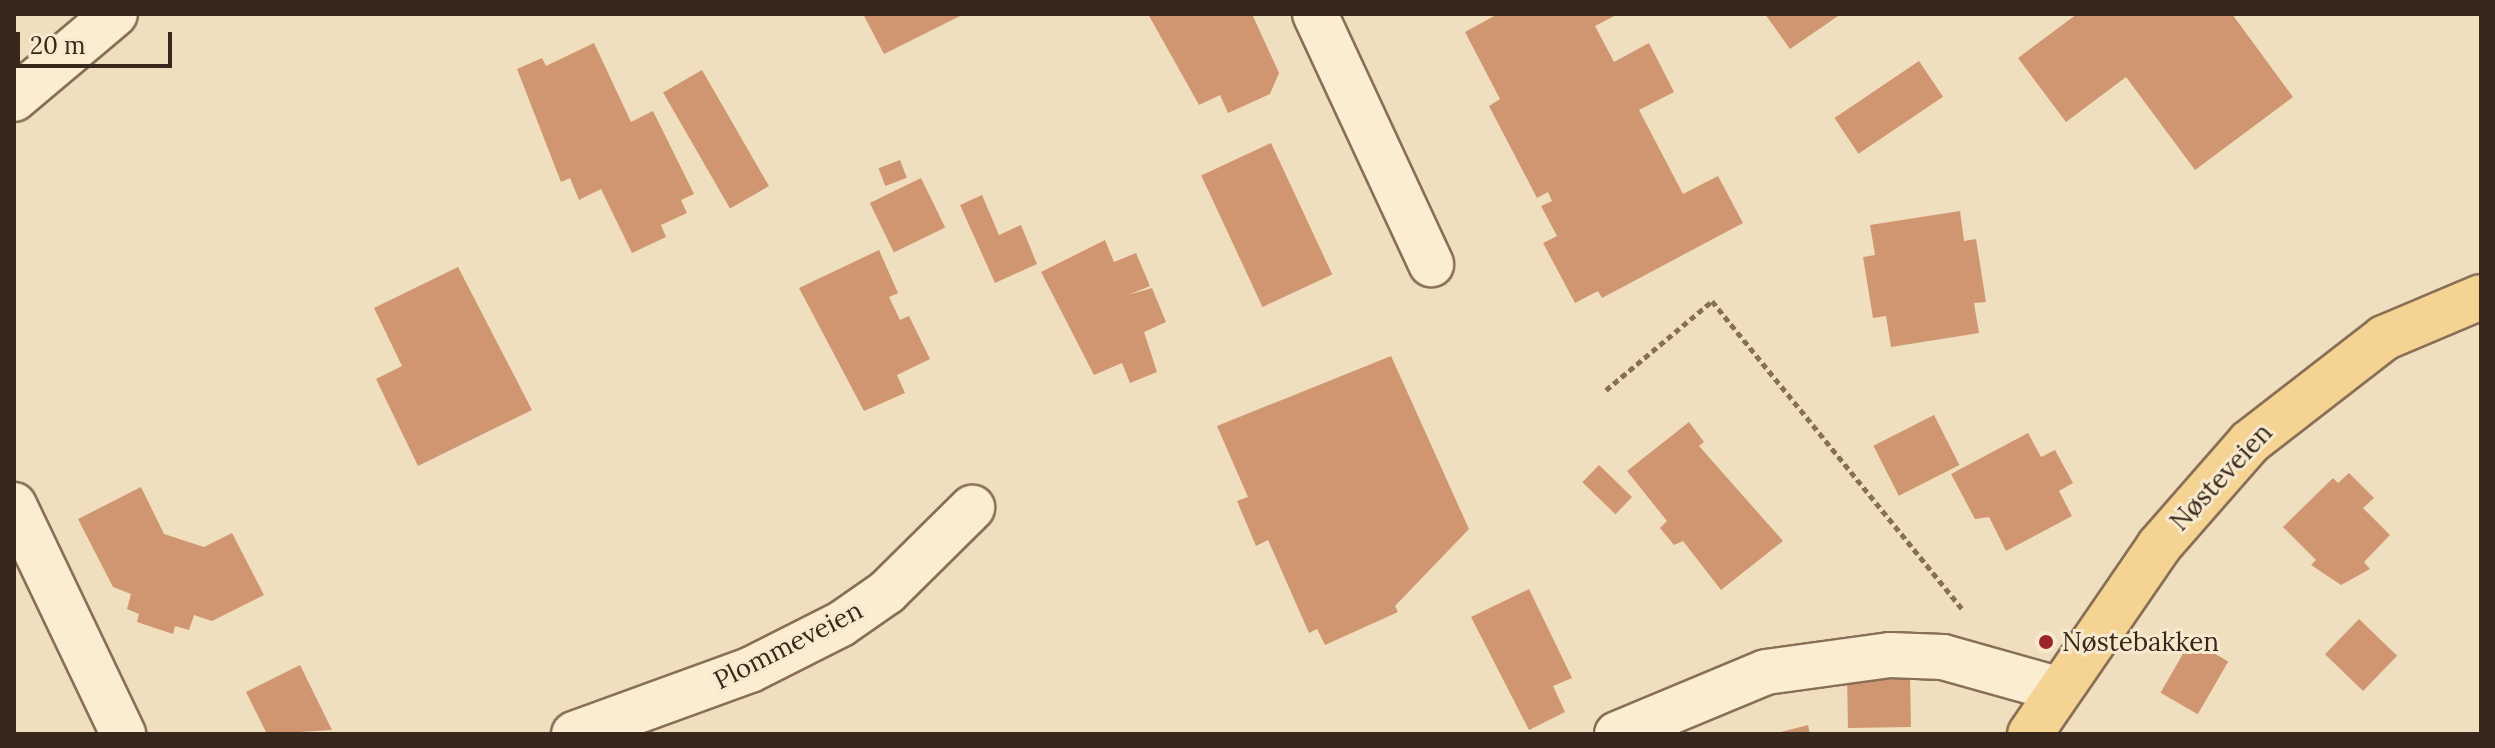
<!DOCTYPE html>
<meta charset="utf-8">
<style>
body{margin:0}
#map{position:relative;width:2495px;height:748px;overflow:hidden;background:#f0dfbe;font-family:Lora,serif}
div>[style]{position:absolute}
.building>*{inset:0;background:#d09672;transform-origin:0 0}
.path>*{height:5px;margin-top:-2.5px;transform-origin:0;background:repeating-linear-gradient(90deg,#886f56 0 6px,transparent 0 10px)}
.roads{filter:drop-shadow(2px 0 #886f56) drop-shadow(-2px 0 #886f56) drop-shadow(0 2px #886f56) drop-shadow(0 -2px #886f56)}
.minor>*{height:44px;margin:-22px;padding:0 22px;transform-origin:22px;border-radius:22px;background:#faedd1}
.major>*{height:44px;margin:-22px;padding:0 22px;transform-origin:22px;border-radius:22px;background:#f5d393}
.dots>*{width:22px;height:22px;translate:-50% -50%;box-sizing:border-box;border:4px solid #f7e9ce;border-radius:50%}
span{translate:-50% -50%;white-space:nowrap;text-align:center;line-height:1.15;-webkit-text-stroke:6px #f7e9ce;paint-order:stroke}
.street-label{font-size:26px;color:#37281b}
.poi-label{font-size:26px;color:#37281b}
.left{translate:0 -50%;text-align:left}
.frame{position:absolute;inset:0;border:16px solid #37281b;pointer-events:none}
.scale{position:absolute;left:16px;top:32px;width:156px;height:36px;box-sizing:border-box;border:4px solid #37281b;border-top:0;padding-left:10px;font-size:24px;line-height:28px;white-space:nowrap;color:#37281b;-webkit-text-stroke:6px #f7e9ce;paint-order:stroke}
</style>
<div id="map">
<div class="building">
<div style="clip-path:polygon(863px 14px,964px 14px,884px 54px)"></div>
<div style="clip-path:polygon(1148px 14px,1252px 14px,1279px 73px,1270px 94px,1228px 113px,1220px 95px,1199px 105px)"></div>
<div style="clip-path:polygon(1498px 14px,1618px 14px,1595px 26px,1614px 62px,1649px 43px,1674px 92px,1639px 110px,1683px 194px,1718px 176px,1743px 223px,1602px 298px,1598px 291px,1575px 303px,1543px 243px,1557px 236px,1541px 206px,1552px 201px,1548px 192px,1537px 198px,1489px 106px,1500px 99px,1465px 32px)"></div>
<div style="clip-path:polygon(1765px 14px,1841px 14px,1790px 49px)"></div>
<div style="clip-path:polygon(2077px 14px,2232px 14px,2293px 97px,2195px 170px,2126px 77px,2066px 122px,2018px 58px)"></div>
<div style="clip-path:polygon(594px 43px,631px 122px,653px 111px,694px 194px,681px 200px,687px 213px,661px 225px,666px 237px,632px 253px,601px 189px,579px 200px,570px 178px,561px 182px,517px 69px,542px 58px,546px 66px)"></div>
<div style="left:1919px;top:61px;width:43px;height:102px;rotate:56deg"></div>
<div style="left:702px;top:70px;width:134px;height:45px;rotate:60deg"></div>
<div style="left:1271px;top:143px;width:145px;height:77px;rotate:65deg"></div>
<div style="left:900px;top:160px;width:19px;height:23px;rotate:69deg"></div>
<div style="left:921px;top:178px;width:55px;height:57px;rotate:64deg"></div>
<div style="clip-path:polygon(982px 195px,999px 235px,1021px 225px,1037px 264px,995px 283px,960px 205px)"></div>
<div style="clip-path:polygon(1960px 211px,1964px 241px,1976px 239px,1986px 302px,1974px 303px,1979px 333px,1891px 347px,1886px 316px,1873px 318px,1863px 257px,1875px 255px,1870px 225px)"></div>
<div style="clip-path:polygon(1105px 240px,1114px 262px,1136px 253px,1150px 286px,1128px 295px,1152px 288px,1166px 322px,1144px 332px,1157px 372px,1130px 383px,1122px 363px,1094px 375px,1041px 272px)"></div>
<div style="clip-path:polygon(879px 250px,898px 293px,889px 297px,900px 320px,909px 316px,930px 359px,897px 375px,905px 393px,864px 411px,799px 288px)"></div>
<div style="clip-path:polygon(458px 267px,532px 410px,418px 466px,376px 379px,402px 366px,374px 308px)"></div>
<div style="clip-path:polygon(1391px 356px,1469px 529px,1395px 606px,1398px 612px,1325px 645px,1317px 629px,1309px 633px,1268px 540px,1256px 546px,1237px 501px,1248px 497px,1217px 426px)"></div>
<div style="left:1934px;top:415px;width:56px;height:68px;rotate:63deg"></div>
<div style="clip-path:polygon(1689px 422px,1704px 442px,1699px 446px,1783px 541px,1721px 590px,1683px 541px,1674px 545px,1660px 528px,1667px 521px,1627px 471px)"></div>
<div style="clip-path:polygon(2028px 433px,2041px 457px,2055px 450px,2073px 483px,2059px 491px,2072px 516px,2006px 551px,1989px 517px,1975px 519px,1951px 474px)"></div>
<div style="left:1599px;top:465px;width:46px;height:24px;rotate:44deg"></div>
<div style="clip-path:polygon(2349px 473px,2374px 498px,2363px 508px,2390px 535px,2364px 562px,2370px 569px,2341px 585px,2311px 565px,2316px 560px,2283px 527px,2333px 478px,2338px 483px)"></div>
<div style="clip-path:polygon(141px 487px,164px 534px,204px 547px,232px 533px,264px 595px,212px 621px,194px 615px,189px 630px,175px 626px,173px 634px,137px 622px,139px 614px,127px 609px,131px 594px,113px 587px,78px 519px)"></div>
<div style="clip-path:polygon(1529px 589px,1572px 678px,1553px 686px,1565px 712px,1529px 730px,1471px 617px)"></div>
<div style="left:2359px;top:619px;width:53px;height:49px;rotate:44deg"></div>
<div style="left:2191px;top:640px;width:43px;height:61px;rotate:30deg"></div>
<div style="clip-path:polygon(300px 665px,332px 730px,267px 734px,246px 692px)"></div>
<div style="left:1910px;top:673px;width:54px;height:63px;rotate:89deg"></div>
<div style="clip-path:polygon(1808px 725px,1810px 734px,1778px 734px,1777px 733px)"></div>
</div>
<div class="path">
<div style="left:1606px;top:390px;width:138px;rotate:-40deg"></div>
<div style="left:1712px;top:301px;width:397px;rotate:50.9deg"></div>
</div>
<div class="roads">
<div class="minor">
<div style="left:1315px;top:14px;width:276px;rotate:65.1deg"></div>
<div style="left:14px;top:99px;width:132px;rotate:-40.1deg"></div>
<div style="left:14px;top:505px;width:254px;rotate:64.5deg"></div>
<div style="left:574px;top:734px;width:187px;rotate:-20deg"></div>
<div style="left:750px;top:670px;width:102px;rotate:-26.8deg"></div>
<div style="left:841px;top:624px;width:56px;rotate:-34.8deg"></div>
<div style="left:887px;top:592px;width:120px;rotate:-44.7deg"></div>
<div style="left:1617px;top:734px;width:161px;rotate:-22.6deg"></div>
<div style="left:1766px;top:672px;width:125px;rotate:-7.8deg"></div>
<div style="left:1890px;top:655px;width:53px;rotate:2.2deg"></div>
<div style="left:1943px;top:657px;width:118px;rotate:15.7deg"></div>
</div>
<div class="major">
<div style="left:2030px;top:734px;width:228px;rotate:-55.5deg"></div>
<div style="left:2159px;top:546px;width:138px;rotate:-48.8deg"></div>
<div style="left:2250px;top:442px;width:170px;rotate:-37.8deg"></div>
<div style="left:2384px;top:338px;width:105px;rotate:-22.9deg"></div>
</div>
</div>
<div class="dots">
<div style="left:2046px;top:642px;background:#9a2328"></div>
</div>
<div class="street-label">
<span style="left:2221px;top:477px;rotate:-47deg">Nøsteveien</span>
<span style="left:788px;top:645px;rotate:-27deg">Plommeveien</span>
</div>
<div class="poi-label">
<span class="left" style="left:2062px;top:642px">Nøstebakken</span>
</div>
<div class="frame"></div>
<div class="scale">20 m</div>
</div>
